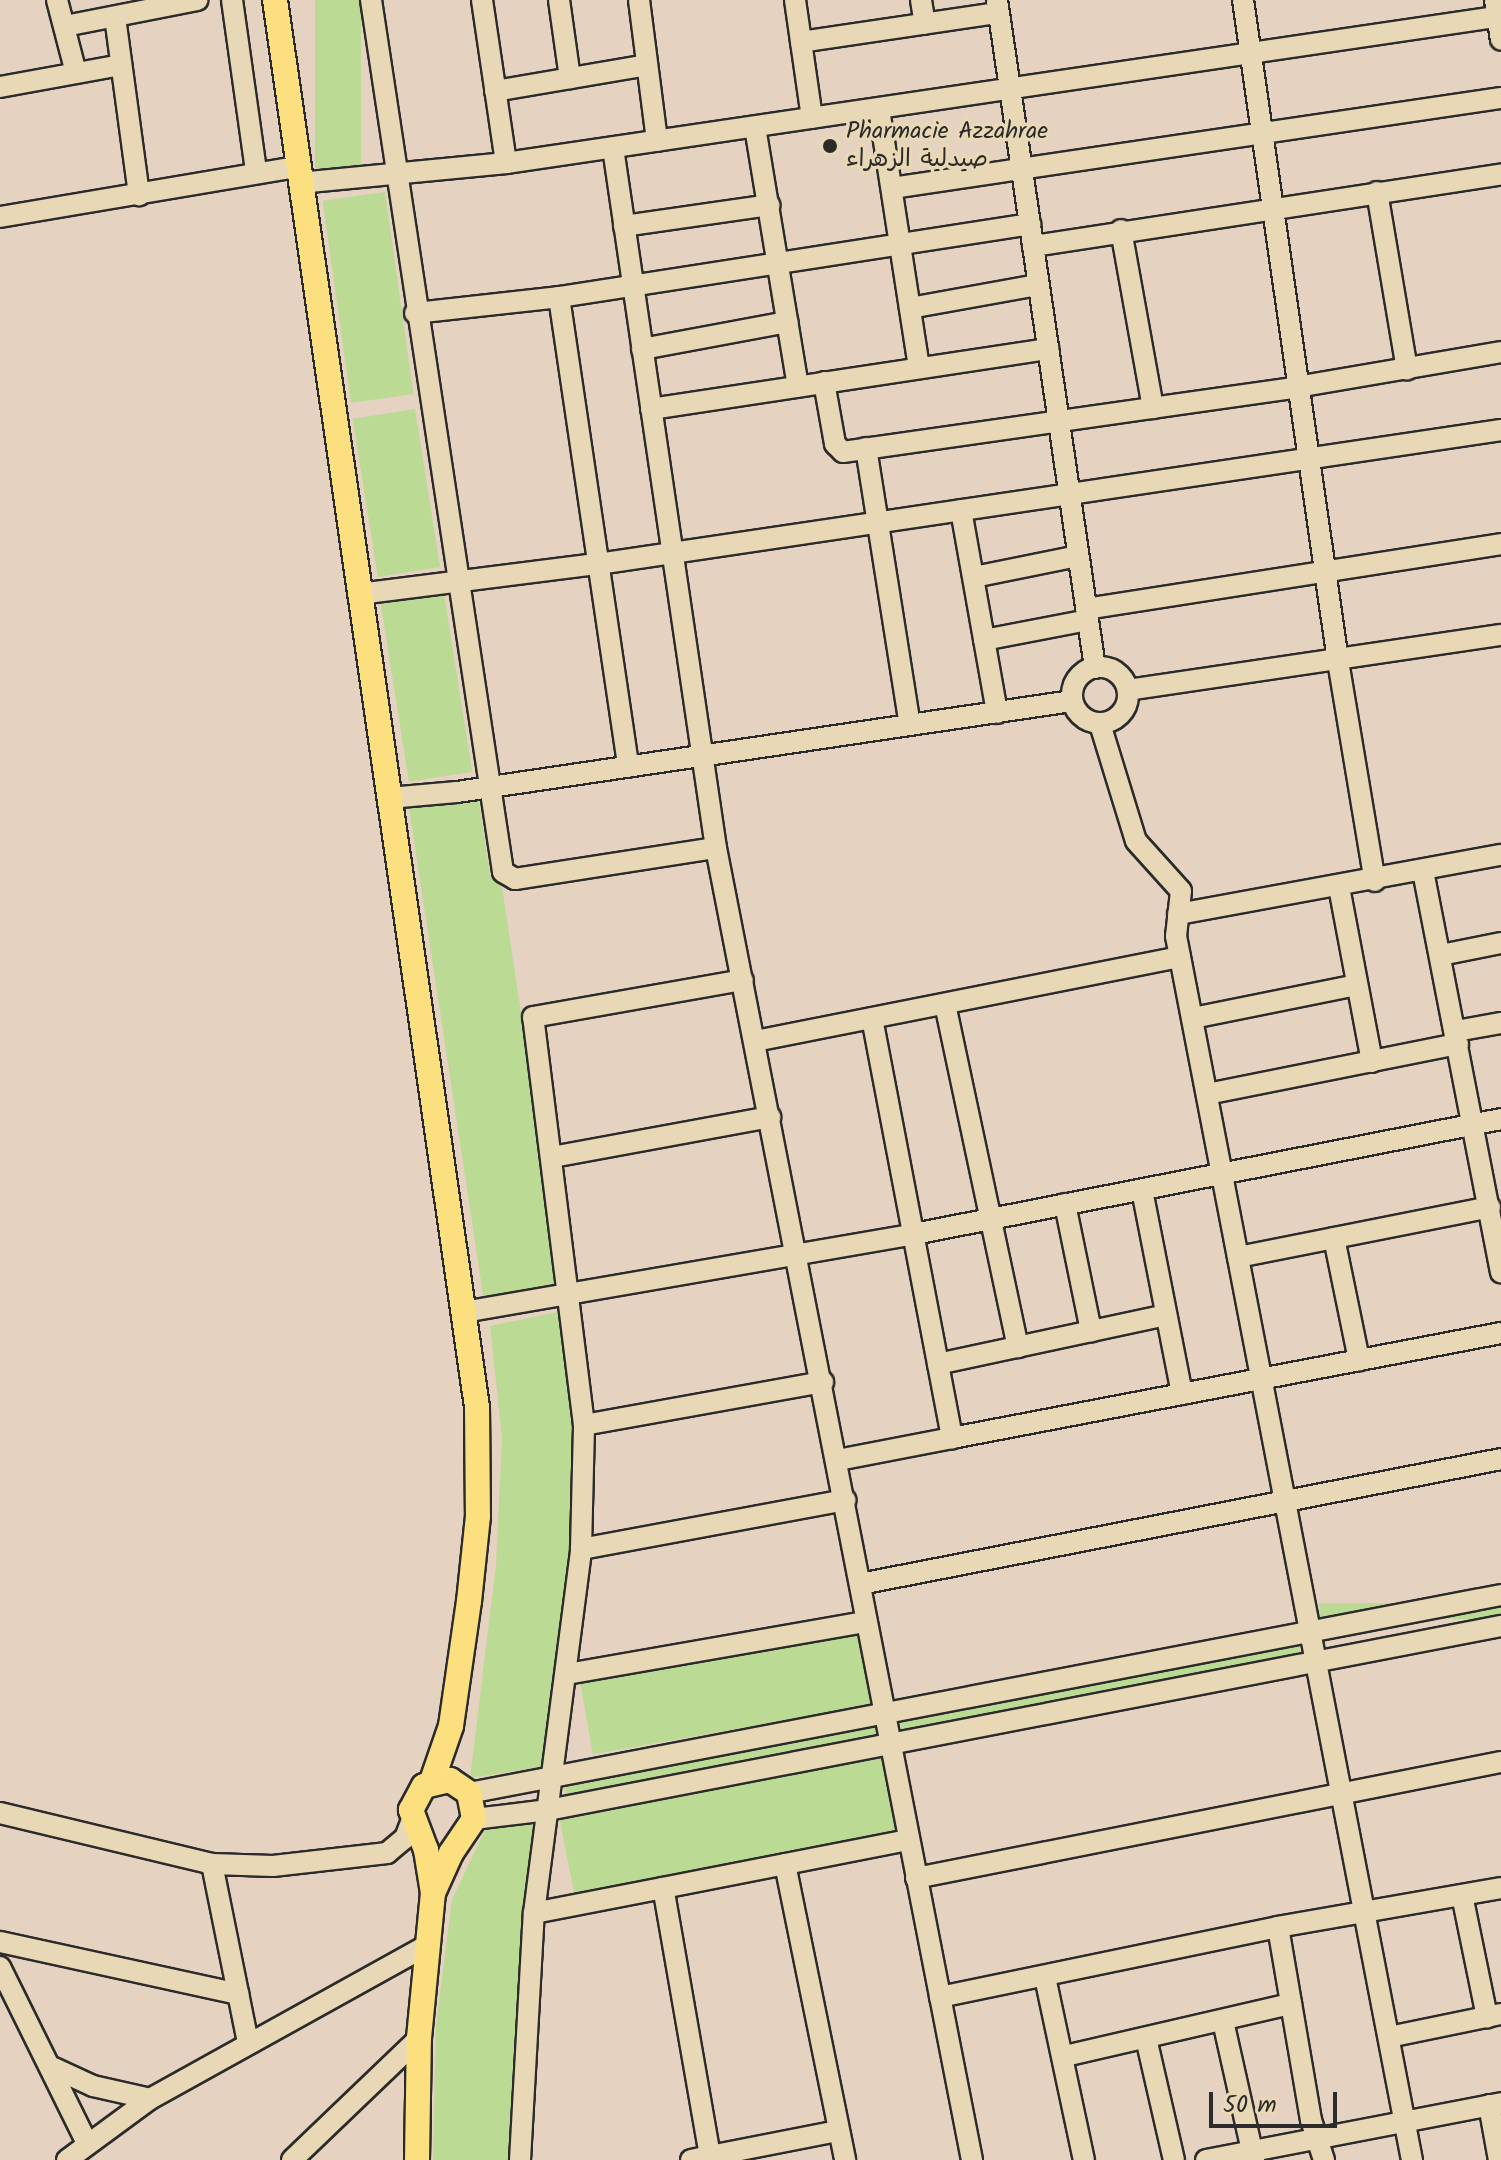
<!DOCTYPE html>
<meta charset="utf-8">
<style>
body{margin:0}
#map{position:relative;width:1501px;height:2160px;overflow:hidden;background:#e5d2c0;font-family:Kalam,"Playpen Sans Arabic",sans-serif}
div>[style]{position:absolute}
.green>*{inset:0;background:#bbda93;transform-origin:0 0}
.roads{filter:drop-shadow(2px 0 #2b2b2b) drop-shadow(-2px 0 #2b2b2b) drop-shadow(0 2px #2b2b2b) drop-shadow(0 -2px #2b2b2b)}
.minor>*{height:20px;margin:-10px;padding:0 10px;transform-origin:10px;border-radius:10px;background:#e9d8b5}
.minor>.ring{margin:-10px;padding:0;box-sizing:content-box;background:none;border:20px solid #e9d8b5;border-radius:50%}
.major>*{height:24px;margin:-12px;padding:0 12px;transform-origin:12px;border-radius:12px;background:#fce080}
.dots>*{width:22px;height:22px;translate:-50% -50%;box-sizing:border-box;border:4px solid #e9d8b5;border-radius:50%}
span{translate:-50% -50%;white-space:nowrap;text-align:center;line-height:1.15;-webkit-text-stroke:7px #e9d8b5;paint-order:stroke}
.poi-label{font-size:24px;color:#2b2b2b}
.left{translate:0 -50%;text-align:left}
.scale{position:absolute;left:1209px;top:2092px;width:128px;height:36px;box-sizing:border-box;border:4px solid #2b2b2b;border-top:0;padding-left:10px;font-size:24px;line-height:28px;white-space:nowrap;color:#2b2b2b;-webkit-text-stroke:6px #e9d8b5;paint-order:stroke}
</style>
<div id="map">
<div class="green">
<div style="left:315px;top:0;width:46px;height:168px"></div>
<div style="left:385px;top:192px;width:204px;height:63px;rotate:82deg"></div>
<div style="left:415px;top:409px;width:160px;height:63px;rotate:81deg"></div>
<div style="left:444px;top:594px;width:180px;height:64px;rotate:81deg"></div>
<div style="clip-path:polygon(478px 796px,490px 875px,502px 887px,563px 1289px,484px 1301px,409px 807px)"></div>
<div style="clip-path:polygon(567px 1310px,577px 1413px,574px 1551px,547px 1766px,470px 1778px,496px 1566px,502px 1438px,490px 1326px)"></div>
<div style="left:1501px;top:1603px;width:16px;height:182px;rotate:90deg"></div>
<div style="left:859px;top:1628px;width:78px;height:284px;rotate:80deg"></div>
<div style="left:1298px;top:1642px;width:16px;height:406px;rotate:79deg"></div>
<div style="left:876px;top:1722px;width:17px;height:318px;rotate:80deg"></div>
<div style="left:880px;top:1753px;width:85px;height:327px;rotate:79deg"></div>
<div style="clip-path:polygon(536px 1822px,523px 1925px,512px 2160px,433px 2160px,436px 2025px,452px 1900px,485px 1830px)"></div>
</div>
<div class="roads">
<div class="minor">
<div style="left:57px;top:0;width:75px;rotate:75.4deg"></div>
<div style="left:232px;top:0;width:172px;rotate:82deg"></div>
<div style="left:371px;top:0;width:882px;rotate:81.39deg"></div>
<div style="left:503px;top:872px;width:14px;rotate:30deg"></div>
<div style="left:515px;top:879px;width:203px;rotate:-8.8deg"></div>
<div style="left:482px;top:0;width:165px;rotate:81.6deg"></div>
<div style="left:559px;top:0;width:79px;rotate:82deg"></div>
<div style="left:639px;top:0;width:142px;rotate:82.7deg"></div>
<div style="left:795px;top:0;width:119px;rotate:81.8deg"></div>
<div style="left:921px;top:0;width:24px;rotate:81deg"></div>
<div style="left:997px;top:0;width:675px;rotate:81.65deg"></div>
<div style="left:1243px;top:0;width:668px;rotate:81.82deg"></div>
<div style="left:1338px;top:661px;width:223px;rotate:80.5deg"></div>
<div style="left:1495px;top:0;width:40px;rotate:81.5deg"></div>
<div style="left:115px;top:17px;width:180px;rotate:82.3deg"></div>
<div style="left:65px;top:26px;width:135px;rotate:-11.1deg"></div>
<div style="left:801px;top:42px;width:199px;rotate:-8.4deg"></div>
<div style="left:0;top:87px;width:123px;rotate:-10.3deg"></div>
<div style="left:495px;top:91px;width:154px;rotate:-9.7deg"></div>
<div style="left:879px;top:109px;width:262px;rotate:81.2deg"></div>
<div style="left:755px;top:127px;width:263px;rotate:80.6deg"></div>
<div style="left:613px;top:148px;width:708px;rotate:81.63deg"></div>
<div style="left:716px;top:848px;width:1337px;rotate:78.96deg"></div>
<div style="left:299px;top:183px;width:208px;rotate:-5.5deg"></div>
<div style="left:506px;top:163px;width:1006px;rotate:-8.4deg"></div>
<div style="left:892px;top:188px;width:616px;rotate:-8.41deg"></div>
<div style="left:1377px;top:192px;width:180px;rotate:80.4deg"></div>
<div style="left:0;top:217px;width:301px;rotate:-9.6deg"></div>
<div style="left:624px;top:226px;width:147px;rotate:-8.2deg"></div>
<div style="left:1121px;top:230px;width:181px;rotate:79.8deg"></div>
<div style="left:1033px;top:246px;width:474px;rotate:-8.7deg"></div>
<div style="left:559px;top:297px;width:475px;rotate:81.6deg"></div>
<div style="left:910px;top:308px;width:130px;rotate:-10.2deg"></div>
<div style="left:415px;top:313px;width:145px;rotate:-6.3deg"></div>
<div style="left:559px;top:297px;width:477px;rotate:-8.8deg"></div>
<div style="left:642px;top:349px;width:148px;rotate:-10.5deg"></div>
<div style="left:824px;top:382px;width:63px;rotate:79.9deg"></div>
<div style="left:835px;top:444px;width:11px;rotate:45deg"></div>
<div style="left:843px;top:452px;width:459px;rotate:-8.1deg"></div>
<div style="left:1297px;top:387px;width:207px;rotate:-9.7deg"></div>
<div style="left:651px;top:409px;width:402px;rotate:-8.6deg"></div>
<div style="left:866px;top:448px;width:280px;rotate:81deg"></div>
<div style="left:961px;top:510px;width:206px;rotate:79.9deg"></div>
<div style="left:974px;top:577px;width:106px;rotate:-11.4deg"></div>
<div style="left:359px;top:594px;width:241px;rotate:-7.2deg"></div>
<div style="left:598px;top:564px;width:913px;rotate:-8.44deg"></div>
<div style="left:1086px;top:609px;width:420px;rotate:-8.9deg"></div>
<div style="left:984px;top:640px;width:106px;rotate:-10.9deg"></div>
<div class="ring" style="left:1072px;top:667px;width:36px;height:36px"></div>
<div style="left:1128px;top:690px;width:377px;rotate:-8.4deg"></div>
<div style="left:1100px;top:724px;width:122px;rotate:72.9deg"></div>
<div style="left:1136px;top:841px;width:67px;rotate:48deg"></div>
<div style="left:1181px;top:891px;width:45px;rotate:96.3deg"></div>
<div style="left:1176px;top:936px;width:1247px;rotate:79.09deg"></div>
<div style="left:389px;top:798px;width:68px;rotate:-5deg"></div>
<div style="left:457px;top:792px;width:622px;rotate:-8.42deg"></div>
<div style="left:1423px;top:871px;width:409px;rotate:79deg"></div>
<div style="left:1339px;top:887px;width:178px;rotate:79.3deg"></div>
<div style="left:1178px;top:914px;width:328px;rotate:-10.4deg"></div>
<div style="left:1441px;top:955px;width:61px;rotate:-11.3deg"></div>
<div style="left:945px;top:1004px;width:351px;rotate:78deg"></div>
<div style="left:872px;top:1018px;width:428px;rotate:79.2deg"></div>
<div style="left:952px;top:1438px;width:559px;rotate:-10.83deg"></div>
<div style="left:1193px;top:1018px;width:167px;rotate:-11.4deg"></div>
<div style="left:1456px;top:1031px;width:46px;rotate:-10.1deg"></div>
<div style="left:755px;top:1041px;width:433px;rotate:-11.2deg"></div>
<div style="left:1207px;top:1094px;width:256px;rotate:-11.3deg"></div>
<div style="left:552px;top:1157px;width:222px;rotate:-10.4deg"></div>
<div style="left:1142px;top:1190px;width:208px;rotate:78.9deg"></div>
<div style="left:1065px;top:1204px;width:130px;rotate:78.4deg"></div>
<div style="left:1334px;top:1238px;width:125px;rotate:78.4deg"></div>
<div style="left:1238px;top:1257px;width:257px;rotate:-11.2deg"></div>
<div style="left:464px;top:1312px;width:457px;rotate:-9.8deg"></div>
<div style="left:914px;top:1234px;width:598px;rotate:-11.08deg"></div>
<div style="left:938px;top:1364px;width:233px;rotate:-12.1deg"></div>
<div style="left:584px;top:1425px;width:243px;rotate:-10.2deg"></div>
<div style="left:838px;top:1460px;width:116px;rotate:-10.9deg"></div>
<div style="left:581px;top:1549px;width:269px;rotate:-10.5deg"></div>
<div style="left:860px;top:1584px;width:653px;rotate:-11.03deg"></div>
<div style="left:567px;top:1674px;width:303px;rotate:-9.9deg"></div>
<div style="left:469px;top:1793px;width:1051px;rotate:-10.86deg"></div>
<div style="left:0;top:1813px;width:218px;rotate:13.5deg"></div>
<div style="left:212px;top:1864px;width:61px;rotate:1.9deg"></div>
<div style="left:273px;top:1866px;width:115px;rotate:-6.5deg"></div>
<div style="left:387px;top:1853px;width:23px;rotate:-40deg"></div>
<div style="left:405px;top:1838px;width:19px;rotate:-69deg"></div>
<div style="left:474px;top:1819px;width:75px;rotate:-6.9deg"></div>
<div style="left:548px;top:1810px;width:971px;rotate:-10.93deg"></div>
<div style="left:212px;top:1864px;width:182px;rotate:78.6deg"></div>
<div style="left:785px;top:1864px;width:302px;rotate:78.5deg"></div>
<div style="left:916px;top:1878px;width:596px;rotate:-11.22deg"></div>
<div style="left:1462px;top:1895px;width:125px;rotate:78.4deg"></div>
<div style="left:534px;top:1913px;width:131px;rotate:-11deg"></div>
<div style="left:1278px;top:1927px;width:196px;rotate:80.3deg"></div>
<div style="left:1311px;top:2120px;width:42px;rotate:72deg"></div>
<div style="left:0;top:1942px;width:244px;rotate:12.3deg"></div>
<div style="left:0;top:1967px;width:196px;rotate:63.7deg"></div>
<div style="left:1045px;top:1977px;width:187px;rotate:78deg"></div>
<div style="left:940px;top:1997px;width:345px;rotate:-11.7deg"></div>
<div style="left:1278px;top:1927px;width:226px;rotate:-9.9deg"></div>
<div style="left:1223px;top:2021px;width:142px;rotate:77.4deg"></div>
<div style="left:1389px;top:2037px;width:114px;rotate:-11.6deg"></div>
<div style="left:1146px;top:2038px;width:125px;rotate:77.1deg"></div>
<div style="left:1065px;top:2056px;width:232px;rotate:-13deg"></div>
<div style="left:54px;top:2068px;width:43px;rotate:24.8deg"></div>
<div style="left:93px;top:2086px;width:58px;rotate:12.8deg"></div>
<div style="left:1489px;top:2105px;width:56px;rotate:79.7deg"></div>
<div style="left:710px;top:2156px;width:130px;rotate:-11.1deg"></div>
<div style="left:67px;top:2160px;width:103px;rotate:-36.3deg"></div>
<div style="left:150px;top:2099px;width:318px;rotate:-29deg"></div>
<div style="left:292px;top:2160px;width:176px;rotate:-43.8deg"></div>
<div style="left:520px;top:2160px;width:247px;rotate:-86.8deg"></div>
<div style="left:534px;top:1913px;width:367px;rotate:-82.6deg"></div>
<div style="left:581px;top:1549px;width:124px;rotate:-88.6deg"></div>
<div style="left:584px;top:1425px;width:411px;rotate:-97.1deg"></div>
<div style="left:533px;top:1017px;width:213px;rotate:-10deg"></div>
<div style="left:691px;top:2160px;width:19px;rotate:-12deg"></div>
<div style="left:710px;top:2156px;width:272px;rotate:-99.9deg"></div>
<div style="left:663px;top:1888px;width:250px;rotate:-11.1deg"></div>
<div style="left:1206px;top:2160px;width:300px;rotate:-10.9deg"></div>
</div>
<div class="major">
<div style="left:275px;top:0;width:1421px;rotate:81.83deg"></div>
<div style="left:477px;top:1407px;width:109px;rotate:89.5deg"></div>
<div style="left:478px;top:1516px;width:85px;rotate:96deg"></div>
<div style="left:469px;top:1601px;width:126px;rotate:98.2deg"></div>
<div style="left:451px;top:1726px;width:58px;rotate:109.1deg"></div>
<div style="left:417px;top:2160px;width:122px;rotate:-89.1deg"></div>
<div style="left:419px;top:2038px;width:146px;rotate:-84.5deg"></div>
<div style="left:433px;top:1893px;width:44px;rotate:-99.2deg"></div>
<div style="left:426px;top:1850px;width:43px;rotate:-110.6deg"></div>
<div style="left:411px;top:1810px;width:27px;rotate:-62deg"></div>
<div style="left:424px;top:1786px;width:27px;rotate:-13deg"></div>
<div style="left:450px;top:1780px;width:23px;rotate:34deg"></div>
<div style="left:469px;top:1793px;width:26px;rotate:79deg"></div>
<div style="left:474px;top:1819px;width:41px;rotate:124.1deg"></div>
<div style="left:451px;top:1853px;width:44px;rotate:114.2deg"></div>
</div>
</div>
<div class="dots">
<div style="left:830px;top:146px;background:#2b2b2b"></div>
</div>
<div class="poi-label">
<span class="left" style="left:846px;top:146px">Pharmacie Azzahrae<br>صيدلية الزهراء</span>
</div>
<div class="scale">50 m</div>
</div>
